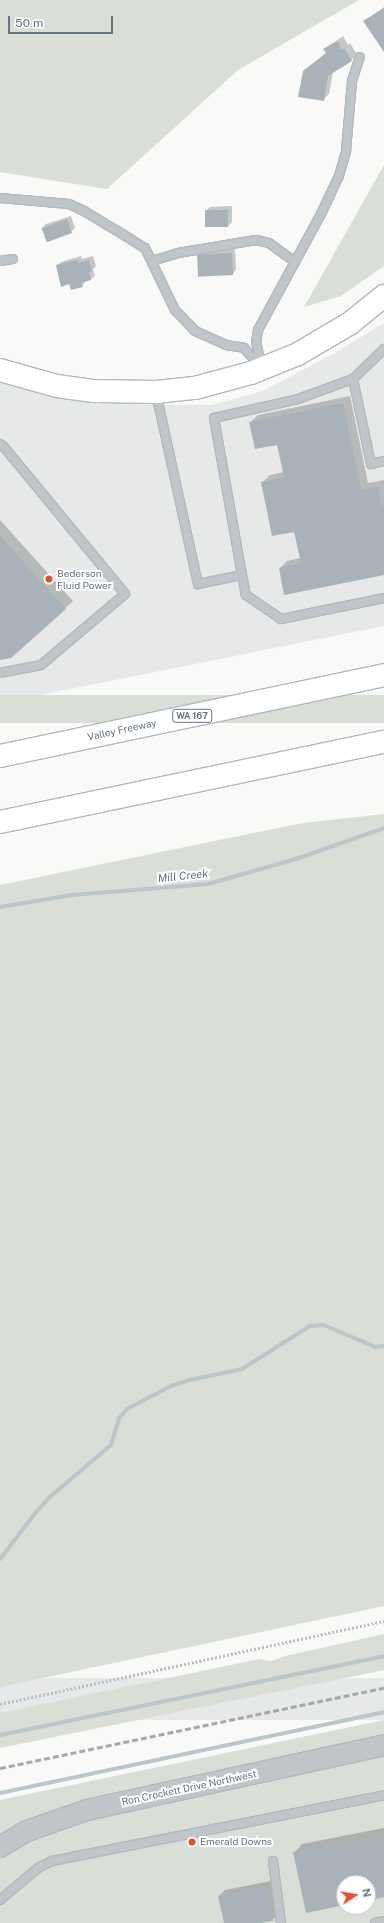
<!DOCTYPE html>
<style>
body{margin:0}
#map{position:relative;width:384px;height:1923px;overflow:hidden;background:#f9f9f7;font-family:"Public Sans",sans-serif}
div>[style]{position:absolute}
.built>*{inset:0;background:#e7e8e8;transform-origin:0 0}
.green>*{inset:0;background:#d9ded6;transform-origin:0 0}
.shadow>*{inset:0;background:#0003}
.stream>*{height:4px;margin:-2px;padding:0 2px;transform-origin:2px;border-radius:2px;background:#bac6ca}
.building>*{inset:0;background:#a9b2b8;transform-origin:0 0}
.path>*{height:2.5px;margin-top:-1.25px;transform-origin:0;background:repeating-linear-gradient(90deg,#babec1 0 2px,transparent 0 4px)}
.roads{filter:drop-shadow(1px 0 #b2b9bd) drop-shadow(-1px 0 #b2b9bd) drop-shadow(0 1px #b2b9bd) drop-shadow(0 -1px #b2b9bd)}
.service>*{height:8px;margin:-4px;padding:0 4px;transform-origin:4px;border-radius:4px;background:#c0c5c9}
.tertiary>*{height:20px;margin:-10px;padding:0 10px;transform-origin:10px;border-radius:10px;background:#c0c5c9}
.secondary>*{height:22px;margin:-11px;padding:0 11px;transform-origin:11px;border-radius:11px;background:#fff}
.motorway>*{height:22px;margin:-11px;padding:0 11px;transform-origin:11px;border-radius:11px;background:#fff}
.rail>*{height:3px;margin-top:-1.5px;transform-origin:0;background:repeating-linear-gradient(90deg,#a1a9ae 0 6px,transparent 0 9px)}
.dots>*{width:11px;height:11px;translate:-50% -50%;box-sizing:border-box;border:2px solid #fff;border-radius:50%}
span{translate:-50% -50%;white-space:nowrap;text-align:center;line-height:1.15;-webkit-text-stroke:4px #fff;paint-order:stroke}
.shield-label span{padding:1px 3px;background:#fff;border:1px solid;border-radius:3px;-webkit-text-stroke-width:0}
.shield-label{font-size:9px;color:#647681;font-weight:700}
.poi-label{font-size:10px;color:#647681}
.left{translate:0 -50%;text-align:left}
.street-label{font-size:10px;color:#647681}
.water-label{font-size:11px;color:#5f757c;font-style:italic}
.north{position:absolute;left:336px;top:1875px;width:40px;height:40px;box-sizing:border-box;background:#fff;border:1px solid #c1c8cd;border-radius:50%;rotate:78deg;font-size:11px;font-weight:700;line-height:16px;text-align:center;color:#647681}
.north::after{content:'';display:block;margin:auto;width:14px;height:18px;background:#e3512d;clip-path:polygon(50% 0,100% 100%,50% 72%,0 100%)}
.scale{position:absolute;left:8px;top:16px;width:105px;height:18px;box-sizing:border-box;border:2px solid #647681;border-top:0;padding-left:5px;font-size:12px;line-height:14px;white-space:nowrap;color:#647681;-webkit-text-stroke:3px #fff;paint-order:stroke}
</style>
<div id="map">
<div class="built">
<div style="clip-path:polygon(384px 323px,384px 626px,0 703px,0 373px,92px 404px,211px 405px,263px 391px,333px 354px)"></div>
<div style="left:384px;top:1678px;width:42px;height:392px;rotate:90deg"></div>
</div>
<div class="green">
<div style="clip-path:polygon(0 0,359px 0,238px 70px,107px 189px,0 172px)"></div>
<div style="clip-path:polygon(384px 165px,384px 266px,341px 296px,304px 307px)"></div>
<div style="left:384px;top:695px;width:28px;height:392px;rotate:90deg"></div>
<div style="clip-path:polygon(384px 814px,384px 1606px,0 1687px,0 885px,303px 823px)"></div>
<div style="clip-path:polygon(384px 1634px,384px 1670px,0 1748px,0 1713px,259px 1659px,272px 1661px,285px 1656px)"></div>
<div style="clip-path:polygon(evenodd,384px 1720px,384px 1923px,0 1923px,0 1800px,384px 1720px,344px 1883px,368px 1883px,368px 1907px,344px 1907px,344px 1883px)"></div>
</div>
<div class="shadow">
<div style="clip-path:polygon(384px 7px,384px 39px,365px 21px)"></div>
<div style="clip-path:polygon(343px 36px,348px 45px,350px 43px,357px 55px,351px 60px,333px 72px,329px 94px,323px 100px,327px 53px,325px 49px)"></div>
<div style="clip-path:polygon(232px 206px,232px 222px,228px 226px,206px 211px,210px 207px)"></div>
<div style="clip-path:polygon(71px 216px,75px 228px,71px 232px,42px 228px,46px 224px)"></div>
<div style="clip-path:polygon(235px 249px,236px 270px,232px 274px,198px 256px,202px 252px)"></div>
<div style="clip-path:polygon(81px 256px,82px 259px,93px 256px,96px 266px,93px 269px,95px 276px,91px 279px,86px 281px,82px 286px,70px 283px,57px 266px,61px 262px)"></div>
<div style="clip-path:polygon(350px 396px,368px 483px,384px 480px,384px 574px,280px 568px,287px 561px,300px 558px,295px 531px,263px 482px,270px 475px,284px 472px,278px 444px,251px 422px,258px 415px)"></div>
<div style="clip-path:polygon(0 520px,73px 601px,11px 657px,0 659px)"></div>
<div style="clip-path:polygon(384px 1828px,384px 1896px,368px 1900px,368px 1883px,344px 1883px,344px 1904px,295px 1852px,302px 1844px)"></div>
<div style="clip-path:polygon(271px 1881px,278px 1914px,272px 1920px,256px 1923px,225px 1923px,219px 1896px,225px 1890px)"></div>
</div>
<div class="stream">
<div style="left:0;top:907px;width:73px;rotate:-9.5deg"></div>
<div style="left:72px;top:895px;width:136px;rotate:-4.6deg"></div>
<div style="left:208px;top:884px;width:91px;rotate:-15.9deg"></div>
<div style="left:296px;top:859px;width:93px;rotate:-19.4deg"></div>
<div style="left:0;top:1559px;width:59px;rotate:-52.5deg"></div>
<div style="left:36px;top:1512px;width:22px;rotate:-47deg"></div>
<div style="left:51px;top:1496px;width:79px;rotate:-40.4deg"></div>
<div style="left:111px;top:1445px;width:28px;rotate:-73deg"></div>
<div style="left:119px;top:1418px;width:12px;rotate:-48deg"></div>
<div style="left:127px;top:1409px;width:50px;rotate:-27.6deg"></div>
<div style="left:171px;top:1386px;width:20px;rotate:-18deg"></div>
<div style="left:190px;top:1380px;width:53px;rotate:-11.9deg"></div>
<div style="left:242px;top:1369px;width:80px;rotate:-32.3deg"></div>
<div style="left:310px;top:1326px;width:14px;rotate:-4deg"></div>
<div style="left:324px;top:1325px;width:56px;rotate:23.3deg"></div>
<div style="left:375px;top:1347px;width:9px;rotate:-6deg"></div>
<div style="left:0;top:1735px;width:392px;rotate:-11.6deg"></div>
<div style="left:0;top:1793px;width:392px;rotate:-11.9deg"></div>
</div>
<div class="building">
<div style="clip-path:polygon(384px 8px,384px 52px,363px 21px)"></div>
<div style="clip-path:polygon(337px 41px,342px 50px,344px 48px,352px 61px,328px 76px,324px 101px,298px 97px,303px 71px,326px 53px,323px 49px)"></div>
<div style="left:205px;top:210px;width:23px;height:17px"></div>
<div style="left:67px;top:219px;width:15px;height:27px;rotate:70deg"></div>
<div style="left:232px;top:253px;width:22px;height:35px;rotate:87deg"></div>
<div style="clip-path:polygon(77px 260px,78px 263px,89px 260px,92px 271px,89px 272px,91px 280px,81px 283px,83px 287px,71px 290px,69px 284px,61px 287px,56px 265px)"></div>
<div style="clip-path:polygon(343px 403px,361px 490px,378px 487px,381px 506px,384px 505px,384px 575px,284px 595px,279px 568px,301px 563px,294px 532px,272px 536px,261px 482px,284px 477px,277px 445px,255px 449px,249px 422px)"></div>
<div style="clip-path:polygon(0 536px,66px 609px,11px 658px,0 660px)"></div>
<div style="clip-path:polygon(375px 1836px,376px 1842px,384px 1841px,384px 1897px,368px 1901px,368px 1883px,344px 1883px,344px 1905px,306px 1913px,293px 1852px)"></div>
<div style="clip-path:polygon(266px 1886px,273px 1921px,261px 1923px,224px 1923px,218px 1896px)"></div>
</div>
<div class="path">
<div style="left:0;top:1704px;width:393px;rotate:-12.2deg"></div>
</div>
<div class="roads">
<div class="service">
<div style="left:0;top:198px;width:69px;rotate:5deg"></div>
<div style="left:69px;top:204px;width:17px;rotate:25deg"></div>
<div style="left:84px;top:211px;width:37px;rotate:31deg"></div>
<div style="left:116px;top:230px;width:34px;rotate:32deg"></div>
<div style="left:145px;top:248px;width:69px;rotate:64.2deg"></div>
<div style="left:175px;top:310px;width:29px;rotate:46deg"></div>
<div style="left:195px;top:331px;width:34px;rotate:24deg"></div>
<div style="left:226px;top:345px;width:18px;rotate:9deg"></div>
<div style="left:244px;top:348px;width:25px;rotate:48deg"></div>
<div style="left:0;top:261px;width:13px;rotate:-9deg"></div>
<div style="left:152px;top:261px;width:27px;rotate:-17deg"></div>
<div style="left:178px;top:253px;width:79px;rotate:-9.5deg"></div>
<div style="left:256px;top:240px;width:13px;rotate:13deg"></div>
<div style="left:269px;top:243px;width:32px;rotate:36deg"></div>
<div style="left:262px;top:368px;width:26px;rotate:-103deg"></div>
<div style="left:256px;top:343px;width:13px;rotate:-81deg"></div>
<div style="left:258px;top:330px;width:132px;rotate:-61.5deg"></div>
<div style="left:321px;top:214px;width:42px;rotate:-64.7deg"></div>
<div style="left:339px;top:176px;width:26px;rotate:-74deg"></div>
<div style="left:346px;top:151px;width:70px;rotate:-85.1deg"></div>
<div style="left:352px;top:81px;width:25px;rotate:-72deg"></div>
<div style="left:353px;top:379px;width:87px;rotate:78deg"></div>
<div style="left:371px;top:464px;width:13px;rotate:-13deg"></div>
<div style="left:156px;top:393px;width:196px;rotate:77.6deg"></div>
<div style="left:198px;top:584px;width:45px;rotate:-11.6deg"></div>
<div style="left:242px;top:575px;width:20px;rotate:79deg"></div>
<div style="left:246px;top:595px;width:42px;rotate:34.4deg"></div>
<div style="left:281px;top:619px;width:105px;rotate:-11.5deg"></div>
<div style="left:0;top:444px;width:5px;rotate:37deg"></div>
<div style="left:4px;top:447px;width:190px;rotate:50.5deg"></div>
<div style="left:125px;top:594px;width:110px;rotate:139.8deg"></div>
<div style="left:41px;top:665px;width:42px;rotate:169deg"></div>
<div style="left:242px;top:575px;width:159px;rotate:-100.1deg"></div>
<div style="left:214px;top:418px;width:86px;rotate:-12.7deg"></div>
<div style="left:298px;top:399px;width:59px;rotate:-20deg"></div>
<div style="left:353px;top:379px;width:43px;rotate:-44.1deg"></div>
<div style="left:273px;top:1861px;width:63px;rotate:82.6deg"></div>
<div style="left:0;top:1900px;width:50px;rotate:-40.1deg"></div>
<div style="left:38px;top:1868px;width:16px;rotate:-27deg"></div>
<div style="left:52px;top:1861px;width:338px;rotate:-11.2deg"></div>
<div style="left:375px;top:1923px;width:9px;rotate:-13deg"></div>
</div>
<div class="tertiary">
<div style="left:0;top:1847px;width:31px;rotate:-31deg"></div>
<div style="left:27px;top:1831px;width:64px;rotate:-19.3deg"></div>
<div style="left:87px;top:1810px;width:304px;rotate:-12.3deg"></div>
</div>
<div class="secondary">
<div style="left:0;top:370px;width:59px;rotate:15.7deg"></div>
<div style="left:57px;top:386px;width:37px;rotate:8deg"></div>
<div style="left:94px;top:391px;width:62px;rotate:0.9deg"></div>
<div style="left:156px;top:392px;width:39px;rotate:-6deg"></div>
<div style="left:195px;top:388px;width:58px;rotate:-15deg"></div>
<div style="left:251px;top:373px;width:51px;rotate:-22deg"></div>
<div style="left:298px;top:354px;width:59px;rotate:-30.5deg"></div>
<div style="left:349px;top:324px;width:45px;rotate:-38.7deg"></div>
</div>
<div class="motorway">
<div style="left:0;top:756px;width:392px;rotate:-11.9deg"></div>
<div style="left:0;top:822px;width:392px;rotate:-11.8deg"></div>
</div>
</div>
<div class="rail">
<div style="left:0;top:1768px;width:392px;rotate:-11.8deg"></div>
</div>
<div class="dots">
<div style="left:49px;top:579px;background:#e3512d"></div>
<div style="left:192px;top:1842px;background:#e3512d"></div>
</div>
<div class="shield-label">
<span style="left:192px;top:716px">WA 167</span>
</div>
<div class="poi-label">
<span class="left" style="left:57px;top:579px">Bederson<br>Fluid Power</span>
<span class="left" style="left:200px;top:1842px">Emerald Downs</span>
</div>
<div class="street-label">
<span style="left:122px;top:730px;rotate:-12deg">Valley Freeway</span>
<span style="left:189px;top:1788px;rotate:-12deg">Ron Crockett Drive Northwest</span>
</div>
<div class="water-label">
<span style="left:183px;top:876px;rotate:-6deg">Mill Creek</span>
</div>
<div class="north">N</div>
<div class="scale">50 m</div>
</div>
